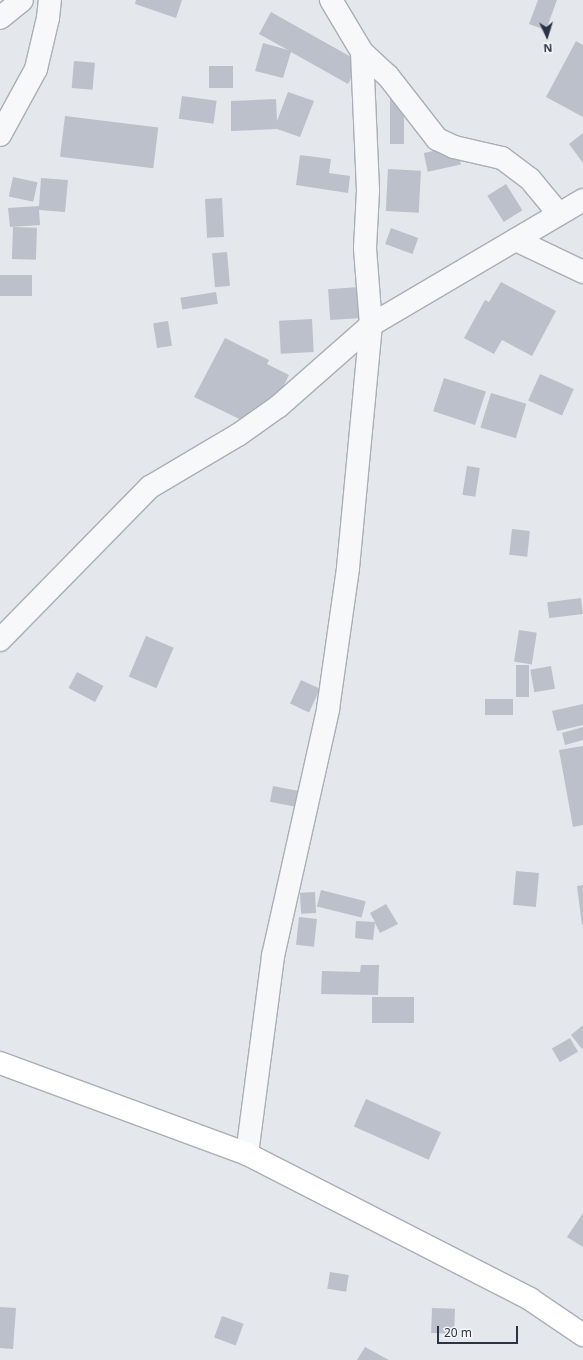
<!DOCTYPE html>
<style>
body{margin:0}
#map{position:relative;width:583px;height:1360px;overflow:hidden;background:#e4e7ec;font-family:"Noto Sans",sans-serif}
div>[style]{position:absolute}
.building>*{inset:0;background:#bbc0ca;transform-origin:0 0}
.roads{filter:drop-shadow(1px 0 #a9aeb7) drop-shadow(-1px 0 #a9aeb7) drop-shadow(0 1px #a9aeb7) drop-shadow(0 -1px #a9aeb7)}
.minor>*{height:22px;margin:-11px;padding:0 11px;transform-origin:11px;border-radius:11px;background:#f7f8fa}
.major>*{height:22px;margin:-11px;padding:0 11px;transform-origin:11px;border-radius:11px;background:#fff}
span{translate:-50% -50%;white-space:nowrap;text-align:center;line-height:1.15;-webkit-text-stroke:4px #f4f6f9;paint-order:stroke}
.north{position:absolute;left:527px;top:16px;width:40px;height:40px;-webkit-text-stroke:3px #f4f6f9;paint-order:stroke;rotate:176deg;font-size:11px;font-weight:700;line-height:16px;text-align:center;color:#2b3445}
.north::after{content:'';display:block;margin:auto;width:14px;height:18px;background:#2b3445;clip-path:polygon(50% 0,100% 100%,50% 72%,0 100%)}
.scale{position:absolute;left:437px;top:1326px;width:81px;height:18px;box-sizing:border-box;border:2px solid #2b3445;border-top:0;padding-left:5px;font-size:12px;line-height:14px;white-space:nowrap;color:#2b3445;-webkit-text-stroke:3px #f4f6f9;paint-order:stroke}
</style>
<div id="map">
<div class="building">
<div style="clip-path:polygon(136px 0,182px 0,176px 18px,135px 4px)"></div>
<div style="clip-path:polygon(538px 0,557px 0,546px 30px,529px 24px)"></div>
<div style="clip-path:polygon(271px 12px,360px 62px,348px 84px,291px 52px,283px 78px,255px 71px,263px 43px,288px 50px,259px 34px)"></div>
<div style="clip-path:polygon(576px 41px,583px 45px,583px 117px,546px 97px)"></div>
<div style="left:74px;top:61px;width:21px;height:27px;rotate:5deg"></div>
<div style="left:209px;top:66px;width:24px;height:22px"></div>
<div style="clip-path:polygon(288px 92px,314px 101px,300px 137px,277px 129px,231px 131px,231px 101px,276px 99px,277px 121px)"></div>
<div style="left:182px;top:96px;width:35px;height:23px;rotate:8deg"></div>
<div style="left:390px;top:96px;width:14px;height:48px"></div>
<div style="left:65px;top:116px;width:94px;height:41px;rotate:7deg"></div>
<div style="clip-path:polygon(583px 133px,583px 163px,569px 144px)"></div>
<div style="left:457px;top:146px;width:19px;height:34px;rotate:78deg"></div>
<div style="clip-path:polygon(300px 155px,331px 159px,329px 173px,350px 176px,348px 193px,296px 185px)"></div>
<div style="left:388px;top:169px;width:33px;height:42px;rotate:3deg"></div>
<div style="left:13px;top:177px;width:25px;height:20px;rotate:12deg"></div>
<div style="clip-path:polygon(41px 178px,68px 180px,65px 212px,39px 210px,40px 225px,10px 227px,8px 208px,39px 206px)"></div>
<div style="left:506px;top:184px;width:31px;height:22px;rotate:58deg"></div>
<div style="left:222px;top:198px;width:39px;height:17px;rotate:87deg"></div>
<div style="left:13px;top:227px;width:24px;height:32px;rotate:2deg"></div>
<div style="left:391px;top:228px;width:29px;height:17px;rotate:20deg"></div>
<div style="left:227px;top:252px;width:34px;height:15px;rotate:85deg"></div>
<div style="left:32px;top:275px;width:21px;height:32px;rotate:90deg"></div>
<div style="clip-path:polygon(501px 282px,556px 311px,532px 356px,502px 340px,494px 354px,464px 338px,485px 300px,489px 302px)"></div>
<div style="left:359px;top:287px;width:31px;height:31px;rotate:86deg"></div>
<div style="left:216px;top:292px;width:12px;height:36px;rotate:81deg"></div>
<div style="left:312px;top:319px;width:33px;height:33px;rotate:87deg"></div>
<div style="left:168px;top:321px;width:25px;height:15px;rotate:81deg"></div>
<div style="clip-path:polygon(225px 338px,269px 360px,267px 364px,289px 375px,262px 430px,194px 397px)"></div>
<div style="left:540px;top:374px;width:37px;height:29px;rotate:24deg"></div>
<div style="left:444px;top:378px;width:44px;height:35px;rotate:18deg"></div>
<div style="left:491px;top:393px;width:37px;height:36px;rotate:17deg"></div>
<div style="left:467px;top:466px;width:13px;height:29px;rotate:9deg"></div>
<div style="left:512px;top:529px;width:18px;height:26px;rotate:6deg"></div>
<div style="left:581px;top:598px;width:16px;height:34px;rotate:83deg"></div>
<div style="left:519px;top:630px;width:18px;height:32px;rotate:9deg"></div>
<div style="left:146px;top:636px;width:30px;height:44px;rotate:23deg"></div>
<div style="left:516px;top:665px;width:13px;height:32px"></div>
<div style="left:551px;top:666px;width:23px;height:21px;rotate:80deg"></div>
<div style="left:77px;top:672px;width:30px;height:18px;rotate:28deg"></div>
<div style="left:301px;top:680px;width:21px;height:26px;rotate:25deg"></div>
<div style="left:485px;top:699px;width:28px;height:16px"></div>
<div style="clip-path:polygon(583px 704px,583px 725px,557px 731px,552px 711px)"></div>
<div style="clip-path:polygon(583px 727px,583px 740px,565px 745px,562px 733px)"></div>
<div style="clip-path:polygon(583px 746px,583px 825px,573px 827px,559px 750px)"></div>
<div style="left:273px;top:786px;width:26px;height:16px;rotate:11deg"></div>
<div style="left:516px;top:871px;width:23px;height:34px;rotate:5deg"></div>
<div style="clip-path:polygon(583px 885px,583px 924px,582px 925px,577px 886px)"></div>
<div style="left:321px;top:890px;width:46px;height:17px;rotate:14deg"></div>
<div style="left:315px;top:892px;width:21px;height:15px;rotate:87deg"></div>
<div style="clip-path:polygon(386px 904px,398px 924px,380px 933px,375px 923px,373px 940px,355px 938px,356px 921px,375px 922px,370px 913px)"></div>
<div style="left:299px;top:917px;width:18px;height:28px;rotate:6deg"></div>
<div style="clip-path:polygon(361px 965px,379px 965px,378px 995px,321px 994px,322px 971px,360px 972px)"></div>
<div style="left:372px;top:997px;width:42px;height:26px"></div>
<div style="clip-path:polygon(583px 1025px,583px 1048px,582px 1049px,571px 1035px)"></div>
<div style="left:570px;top:1038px;width:16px;height:21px;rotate:60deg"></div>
<div style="left:366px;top:1099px;width:82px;height:30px;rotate:24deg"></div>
<div style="clip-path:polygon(583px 1213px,583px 1247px,567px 1237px)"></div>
<div style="left:330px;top:1272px;width:19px;height:17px;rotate:9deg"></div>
<div style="clip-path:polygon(0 1307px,16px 1308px,13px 1349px,0 1348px)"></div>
<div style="left:432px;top:1308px;width:23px;height:25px;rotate:2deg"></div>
<div style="left:222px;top:1316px;width:23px;height:23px;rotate:20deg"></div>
<div style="clip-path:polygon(365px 1347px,389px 1360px,357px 1360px)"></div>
</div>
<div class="roads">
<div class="minor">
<div style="left:0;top:18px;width:28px;rotate:-39deg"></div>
<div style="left:362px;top:52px;width:35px;rotate:43deg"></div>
<div style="left:388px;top:76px;width:80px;rotate:52.1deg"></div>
<div style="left:437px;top:139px;width:19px;rotate:25deg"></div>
<div style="left:454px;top:147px;width:49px;rotate:12.9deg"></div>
<div style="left:502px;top:158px;width:35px;rotate:37deg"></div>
<div style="left:530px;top:179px;width:45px;rotate:50.4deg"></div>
<div style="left:0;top:135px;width:75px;rotate:-61.4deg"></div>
<div style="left:36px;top:69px;width:52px;rotate:-76.8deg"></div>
<div style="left:48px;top:18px;width:18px;rotate:-84deg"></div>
<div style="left:516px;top:240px;width:74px;rotate:25.5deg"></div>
<div style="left:0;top:640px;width:214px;rotate:-45.6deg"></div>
<div style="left:150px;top:487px;width:102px;rotate:-30.6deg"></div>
<div style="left:238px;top:435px;width:50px;rotate:-35.3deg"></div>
<div style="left:279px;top:406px;width:123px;rotate:-41.4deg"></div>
<div style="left:371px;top:325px;width:246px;rotate:-30.5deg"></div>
<div style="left:247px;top:1154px;width:200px;rotate:-82.5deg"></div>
<div style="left:273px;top:956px;width:253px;rotate:-77.4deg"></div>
<div style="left:328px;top:709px;width:142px;rotate:-81.9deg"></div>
<div style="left:348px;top:568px;width:244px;rotate:-84.6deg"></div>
<div style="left:371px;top:325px;width:77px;rotate:-94.5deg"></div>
<div style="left:365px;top:248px;width:58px;rotate:-87deg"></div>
<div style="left:368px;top:190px;width:138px;rotate:-92.5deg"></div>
<div style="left:362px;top:52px;width:61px;rotate:-120.8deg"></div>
</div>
<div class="major">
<div style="left:0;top:1063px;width:263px;rotate:20.2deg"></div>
<div style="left:247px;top:1154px;width:318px;rotate:27.1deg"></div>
<div style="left:530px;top:1299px;width:64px;rotate:34.2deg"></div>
</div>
</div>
<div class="north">N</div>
<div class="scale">20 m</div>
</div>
